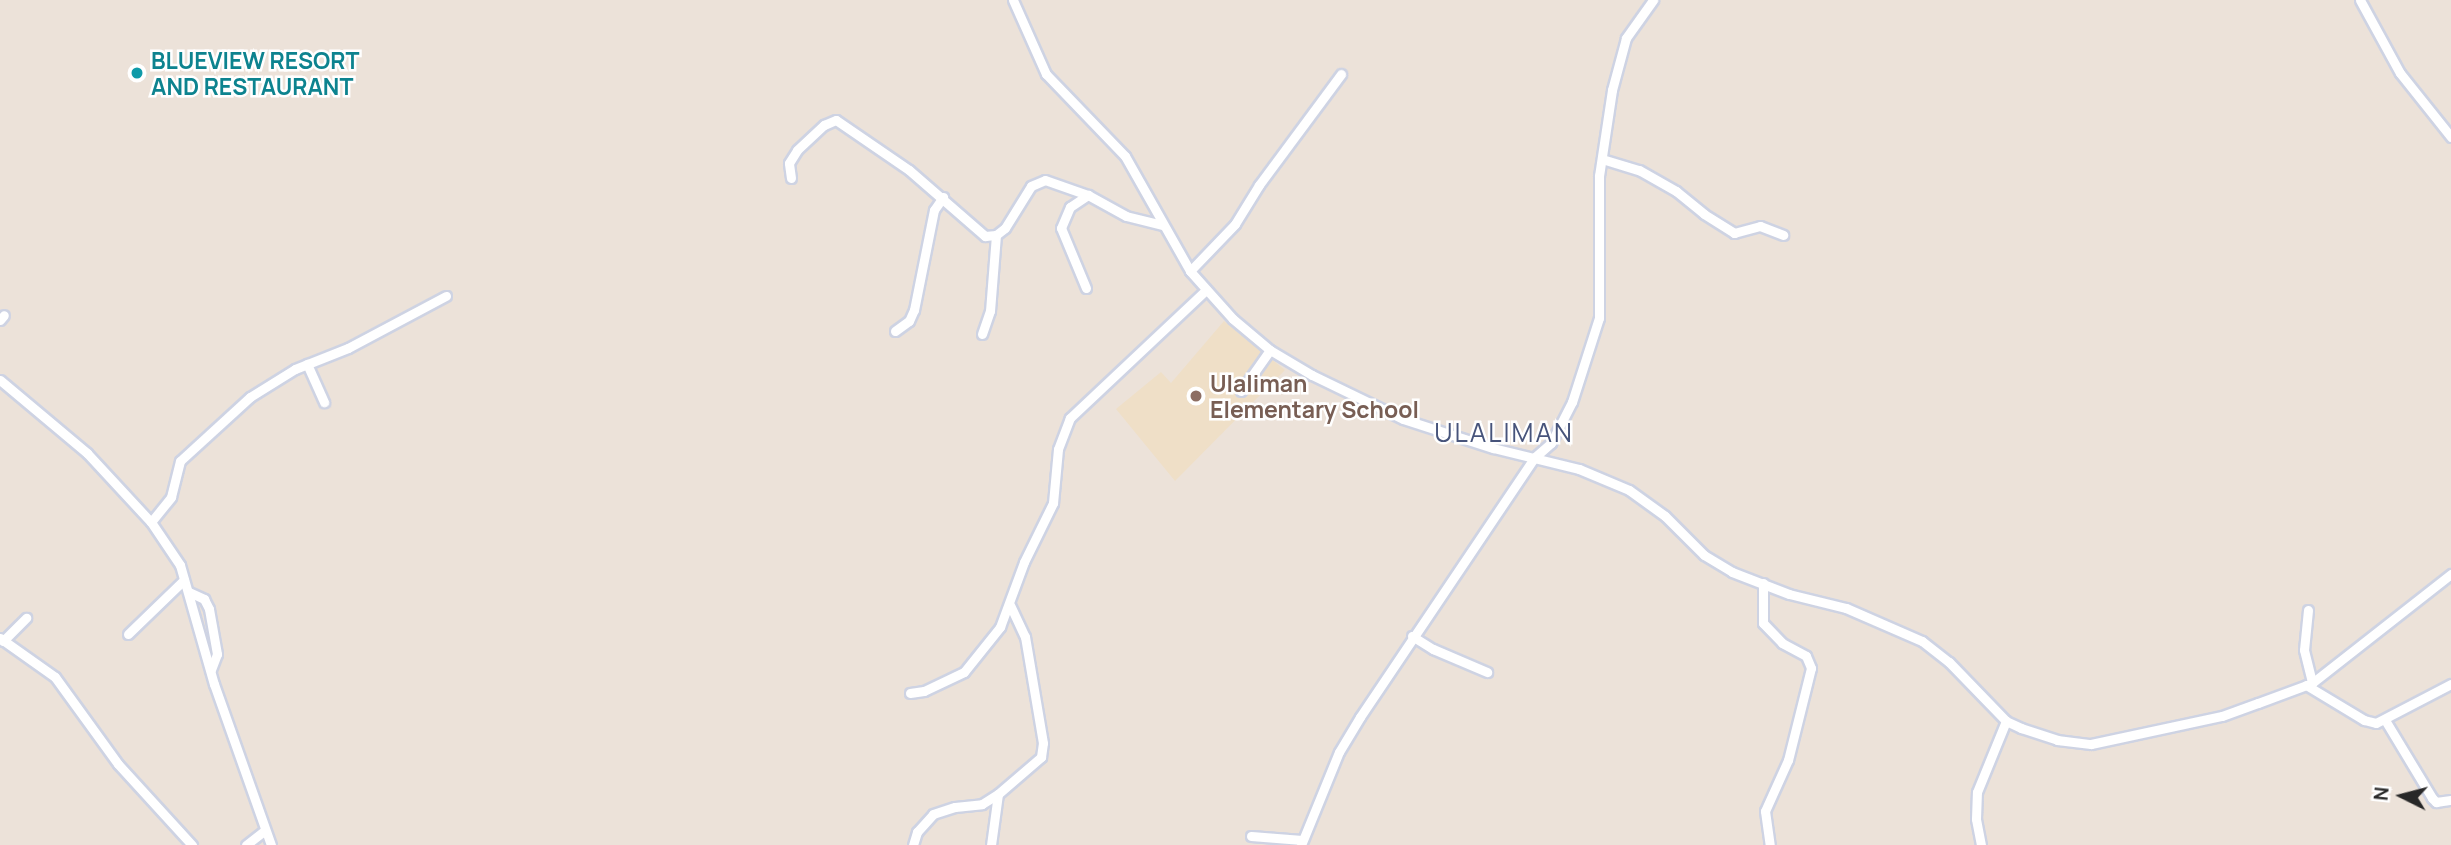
<!DOCTYPE html>
<style>
body{margin:0}
#map{position:relative;width:2451px;height:845px;overflow:hidden;background:#ece2d9;font-family:Manrope,sans-serif}
div>[style]{position:absolute}
.education>*{inset:0;background:#efdfc7}
.roads{filter:drop-shadow(2px 0 #ced3e3) drop-shadow(-2px 0 #ced3e3) drop-shadow(0 2px #ced3e3) drop-shadow(0 -2px #ced3e3)}
.minor>*{height:9px;margin:-4.5px;padding:0 4.5px;transform-origin:4.5px;border-radius:4.5px;background:#fff}
.dots>*{width:19px;height:19px;translate:-50% -50%;box-sizing:border-box;border:4px solid #fff;border-radius:50%}
span{translate:-50% -50%;white-space:nowrap;text-align:center;line-height:1.15;-webkit-text-stroke:5px #fff;paint-order:stroke}
.culture-label{font-size:23px;color:#0d838f;font-weight:700}
.left{translate:0 -50%;text-align:left}
.education-label{font-size:23px;color:#785e54;font-weight:700}
.quarter-label{font-size:26px;color:#47547b;letter-spacing:2px}
.north{position:absolute;left:2367px;top:761px;width:70px;height:70px;-webkit-text-stroke:5px #fff;paint-order:stroke;rotate:276deg;font-size:19px;font-weight:700;line-height:28px;text-align:center;color:#282828}
.north::after{content:'';display:block;margin:auto;width:24px;height:32px;background:#282828;clip-path:polygon(50% 0,100% 100%,50% 72%,0 100%)}
</style>
<div id="map">
<div class="education">
<div style="clip-path:polygon(1224px 321px,1285px 370px,1175px 481px,1116px 409px,1161px 372px,1171px 383px)"></div>
</div>
<div class="roads">
<div class="minor">
<div style="left:1013px;top:0;width:81px;rotate:66deg"></div>
<div style="left:1046px;top:74px;width:114px;rotate:46.1deg"></div>
<div style="left:1125px;top:156px;width:132px;rotate:60.5deg"></div>
<div style="left:1190px;top:271px;width:64px;rotate:48.1deg"></div>
<div style="left:1233px;top:319px;width:48px;rotate:40deg"></div>
<div style="left:1270px;top:350px;width:49px;rotate:30.8deg"></div>
<div style="left:1312px;top:375px;width:101px;rotate:25.8deg"></div>
<div style="left:1403px;top:419px;width:95px;rotate:17.9deg"></div>
<div style="left:1493px;top:448px;width:89px;rotate:13.7deg"></div>
<div style="left:1579px;top:469px;width:54px;rotate:22.8deg"></div>
<div style="left:1629px;top:490px;width:44px;rotate:35.8deg"></div>
<div style="left:1665px;top:516px;width:55px;rotate:45deg"></div>
<div style="left:1704px;top:555px;width:33px;rotate:31deg"></div>
<div style="left:1732px;top:572px;width:61px;rotate:21.1deg"></div>
<div style="left:1789px;top:594px;width:59px;rotate:13.8deg"></div>
<div style="left:1846px;top:608px;width:83px;rotate:23.5deg"></div>
<div style="left:1922px;top:641px;width:34px;rotate:38deg"></div>
<div style="left:1949px;top:662px;width:82px;rotate:46deg"></div>
<div style="left:2006px;top:721px;width:17px;rotate:25deg"></div>
<div style="left:2021px;top:728px;width:38px;rotate:18deg"></div>
<div style="left:2057px;top:740px;width:34px;rotate:7deg"></div>
<div style="left:2091px;top:744px;width:134px;rotate:-12.1deg"></div>
<div style="left:2222px;top:716px;width:38px;rotate:-20deg"></div>
<div style="left:2258px;top:703px;width:58px;rotate:-20.3deg"></div>
<div style="left:2312px;top:683px;width:177px;rotate:-38.1deg"></div>
<div style="left:2360px;top:0;width:83px;rotate:61.3deg"></div>
<div style="left:2400px;top:73px;width:82px;rotate:51.4deg"></div>
<div style="left:1602px;top:159px;width:39px;rotate:17deg"></div>
<div style="left:1639px;top:170px;width:43px;rotate:29.6deg"></div>
<div style="left:1676px;top:191px;width:36px;rotate:39deg"></div>
<div style="left:1704px;top:214px;width:36px;rotate:32deg"></div>
<div style="left:1734px;top:233px;width:27px;rotate:-15deg"></div>
<div style="left:1760px;top:226px;width:25px;rotate:21deg"></div>
<div style="left:791px;top:178px;width:15px;rotate:-98deg"></div>
<div style="left:789px;top:163px;width:15px;rotate:-58deg"></div>
<div style="left:797px;top:150px;width:37px;rotate:-43deg"></div>
<div style="left:824px;top:125px;width:13px;rotate:-23deg"></div>
<div style="left:836px;top:120px;width:88px;rotate:34.4deg"></div>
<div style="left:909px;top:170px;width:101px;rotate:41deg"></div>
<div style="left:985px;top:236px;width:11px;rotate:-5deg"></div>
<div style="left:996px;top:235px;width:11px;rotate:-38deg"></div>
<div style="left:1005px;top:228px;width:49px;rotate:-58.2deg"></div>
<div style="left:1031px;top:186px;width:15px;rotate:-23deg"></div>
<div style="left:1045px;top:180px;width:46px;rotate:19.2deg"></div>
<div style="left:1088px;top:195px;width:43px;rotate:28.9deg"></div>
<div style="left:1126px;top:216px;width:37px;rotate:14deg"></div>
<div style="left:1190px;top:271px;width:65px;rotate:-46.2deg"></div>
<div style="left:1235px;top:224px;width:46px;rotate:-58.4deg"></div>
<div style="left:1259px;top:185px;width:138px;rotate:-53.5deg"></div>
<div style="left:1086px;top:288px;width:65px;rotate:-112.6deg"></div>
<div style="left:1061px;top:228px;width:23px;rotate:-67deg"></div>
<div style="left:1070px;top:207px;width:22px;rotate:-34deg"></div>
<div style="left:0;top:320px;width:6px;rotate:-51deg"></div>
<div style="left:895px;top:331px;width:17px;rotate:-36deg"></div>
<div style="left:909px;top:321px;width:12px;rotate:-66deg"></div>
<div style="left:914px;top:310px;width:102px;rotate:-78.7deg"></div>
<div style="left:934px;top:210px;width:16px;rotate:-55deg"></div>
<div style="left:982px;top:334px;width:24px;rotate:-71deg"></div>
<div style="left:990px;top:311px;width:76px;rotate:-85.5deg"></div>
<div style="left:307px;top:364px;width:42px;rotate:65.9deg"></div>
<div style="left:0;top:380px;width:114px;rotate:40deg"></div>
<div style="left:87px;top:453px;width:94px;rotate:47.2deg"></div>
<div style="left:151px;top:522px;width:52px;rotate:56deg"></div>
<div style="left:180px;top:565px;width:124px;rotate:74.1deg"></div>
<div style="left:214px;top:684px;width:171px;rotate:70.5deg"></div>
<div style="left:1241px;top:391px;width:50px;rotate:-54.7deg"></div>
<div style="left:151px;top:522px;width:32px;rotate:-51deg"></div>
<div style="left:171px;top:497px;width:37px;rotate:-76deg"></div>
<div style="left:180px;top:461px;width:95px;rotate:-42.4deg"></div>
<div style="left:250px;top:397px;width:53px;rotate:-31.9deg"></div>
<div style="left:295px;top:369px;width:57px;rotate:-21.6deg"></div>
<div style="left:348px;top:348px;width:111px;rotate:-28deg"></div>
<div style="left:1763px;top:583px;width:40px;rotate:90deg"></div>
<div style="left:1763px;top:623px;width:28px;rotate:46deg"></div>
<div style="left:1782px;top:643px;width:27px;rotate:28deg"></div>
<div style="left:1806px;top:656px;width:13px;rotate:67deg"></div>
<div style="left:1811px;top:668px;width:95px;rotate:104deg"></div>
<div style="left:1788px;top:760px;width:56px;rotate:114.3deg"></div>
<div style="left:1765px;top:811px;width:34px;rotate:82deg"></div>
<div style="left:189px;top:592px;width:17px;rotate:25deg"></div>
<div style="left:204px;top:599px;width:11px;rotate:63deg"></div>
<div style="left:209px;top:609px;width:46px;rotate:79.9deg"></div>
<div style="left:217px;top:654px;width:17px;rotate:111deg"></div>
<div style="left:2308px;top:610px;width:40px;rotate:95.7deg"></div>
<div style="left:2304px;top:650px;width:34px;rotate:76deg"></div>
<div style="left:128px;top:634px;width:78px;rotate:-44deg"></div>
<div style="left:1412px;top:636px;width:25px;rotate:32deg"></div>
<div style="left:1433px;top:649px;width:59px;rotate:23.1deg"></div>
<div style="left:0;top:638px;width:67px;rotate:35.3deg"></div>
<div style="left:55px;top:677px;width:107px;rotate:54.1deg"></div>
<div style="left:118px;top:764px;width:110px;rotate:47.6deg"></div>
<div style="left:3px;top:641px;width:33px;rotate:-45deg"></div>
<div style="left:2306px;top:685px;width:68px;rotate:31.1deg"></div>
<div style="left:2364px;top:720px;width:12px;rotate:14deg"></div>
<div style="left:2376px;top:723px;width:85px;rotate:-27.5deg"></div>
<div style="left:910px;top:693px;width:14px;rotate:-8deg"></div>
<div style="left:924px;top:691px;width:44px;rotate:-25.4deg"></div>
<div style="left:964px;top:672px;width:58px;rotate:-51.3deg"></div>
<div style="left:1000px;top:627px;width:69px;rotate:-69.7deg"></div>
<div style="left:1024px;top:562px;width:66px;rotate:-63.8deg"></div>
<div style="left:1053px;top:503px;width:54px;rotate:-84.7deg"></div>
<div style="left:1058px;top:449px;width:33px;rotate:-69deg"></div>
<div style="left:1070px;top:418px;width:187px;rotate:-43.3deg"></div>
<div style="left:2385px;top:720px;width:91px;rotate:58.9deg"></div>
<div style="left:2432px;top:798px;width:6px;rotate:45deg"></div>
<div style="left:2436px;top:802px;width:15px;rotate:-8deg"></div>
<div style="left:1251px;top:836px;width:51px;rotate:4.5deg"></div>
<div style="left:246px;top:845px;width:24px;rotate:-38deg"></div>
<div style="left:913px;top:845px;width:14px;rotate:-73deg"></div>
<div style="left:917px;top:832px;width:24px;rotate:-48deg"></div>
<div style="left:933px;top:814px;width:23px;rotate:-18deg"></div>
<div style="left:955px;top:807px;width:27px;rotate:-6deg"></div>
<div style="left:982px;top:804px;width:19px;rotate:-32deg"></div>
<div style="left:991px;top:845px;width:51px;rotate:-82.2deg"></div>
<div style="left:998px;top:794px;width:57px;rotate:-40.7deg"></div>
<div style="left:1041px;top:757px;width:14px;rotate:-82deg"></div>
<div style="left:1043px;top:743px;width:108px;rotate:-99.6deg"></div>
<div style="left:1025px;top:637px;width:35px;rotate:-115deg"></div>
<div style="left:1301px;top:845px;width:100px;rotate:-67.8deg"></div>
<div style="left:1339px;top:752px;width:41px;rotate:-59deg"></div>
<div style="left:1360px;top:717px;width:313px;rotate:-56.1deg"></div>
<div style="left:1535px;top:457px;width:21px;rotate:-41deg"></div>
<div style="left:1551px;top:443px;width:46px;rotate:-62.9deg"></div>
<div style="left:1572px;top:402px;width:88px;rotate:-72.2deg"></div>
<div style="left:1599px;top:318px;width:142px;rotate:-90deg"></div>
<div style="left:1599px;top:176px;width:87px;rotate:-81.4deg"></div>
<div style="left:1612px;top:90px;width:54px;rotate:-74.9deg"></div>
<div style="left:1626px;top:38px;width:47px;rotate:-54.6deg"></div>
<div style="left:1981px;top:845px;width:26px;rotate:-101deg"></div>
<div style="left:1976px;top:819px;width:27px;rotate:-88deg"></div>
<div style="left:1977px;top:792px;width:77px;rotate:-67.8deg"></div>
</div>
</div>
<div class="dots">
<div style="left:137px;top:73px;background:#0f9aa8"></div>
<div style="left:1196px;top:396px;background:#8d6e63"></div>
</div>
<div class="culture-label">
<span class="left" style="left:151px;top:73px">BLUEVIEW RESORT<br>AND RESTAURANT</span>
</div>
<div class="education-label">
<span class="left" style="left:1210px;top:396px">Ulaliman<br>Elementary School</span>
</div>
<div class="quarter-label">
<span style="left:1504px;top:433px">ULALIMAN</span>
</div>
<div class="north">N</div>
</div>
